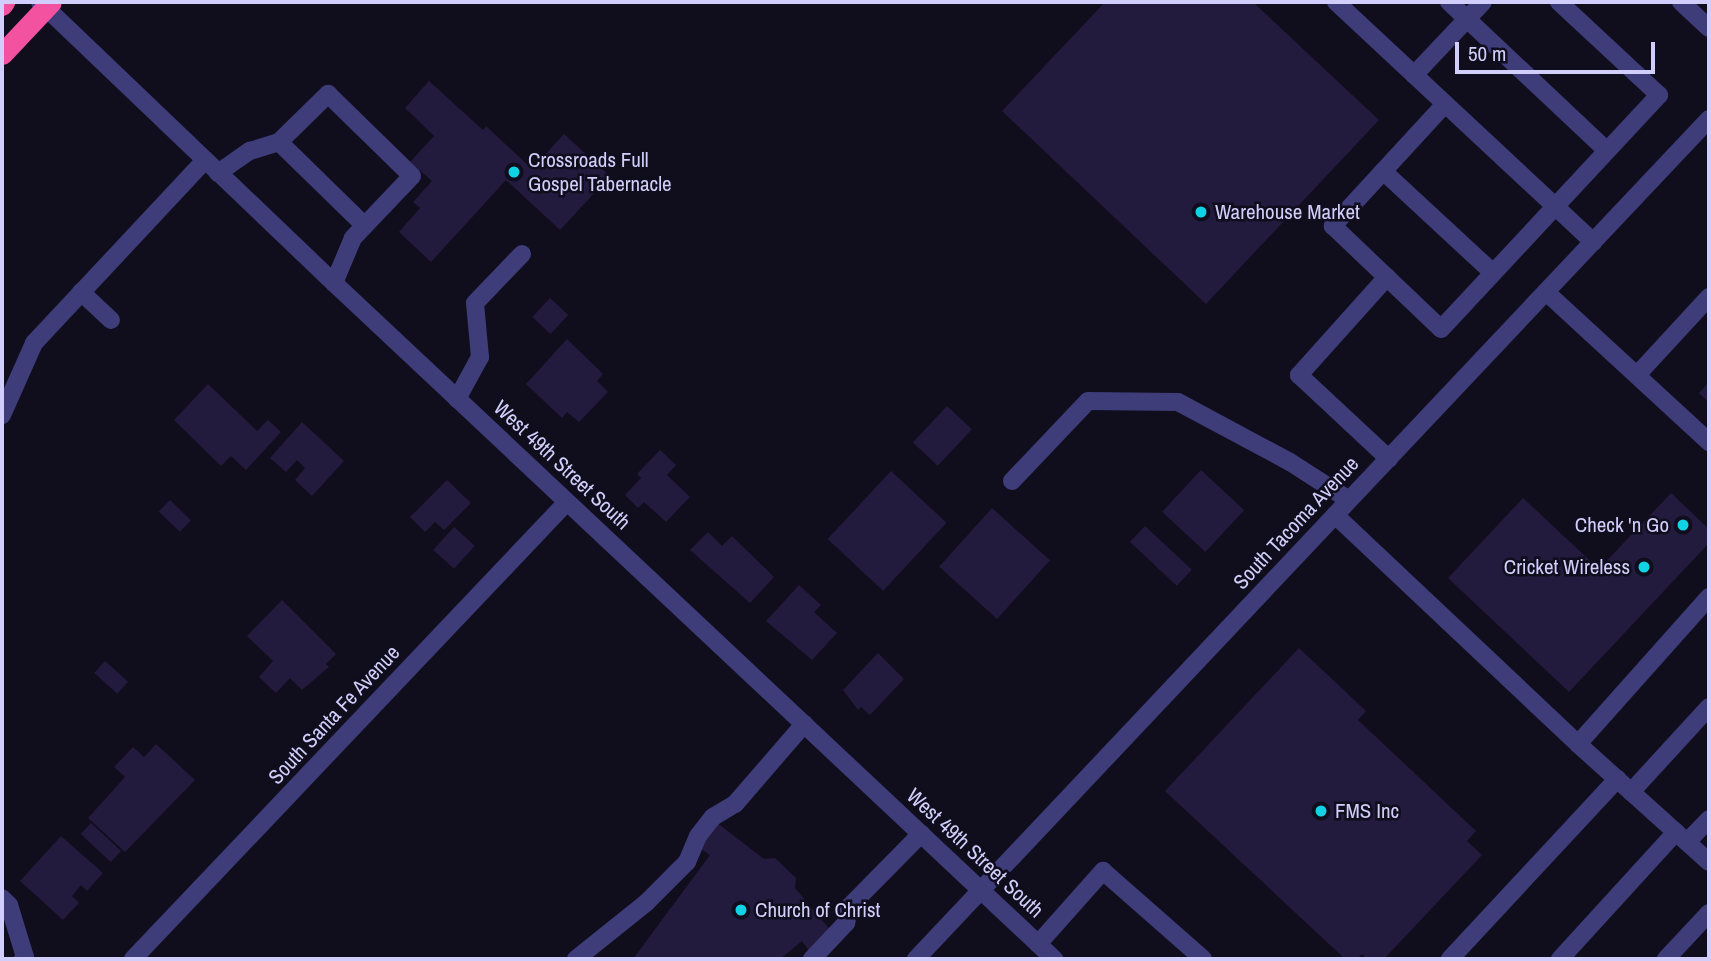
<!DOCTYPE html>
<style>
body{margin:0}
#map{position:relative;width:1711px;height:961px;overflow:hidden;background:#100d1d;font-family:"Archivo Narrow",sans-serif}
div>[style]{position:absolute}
.building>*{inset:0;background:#221b3d;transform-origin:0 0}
.minor>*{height:18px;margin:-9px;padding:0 9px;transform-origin:9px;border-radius:9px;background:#3e3c79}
.highway>*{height:21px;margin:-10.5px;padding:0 10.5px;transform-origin:10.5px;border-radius:10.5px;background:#f252a0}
.highway-bridge>*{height:21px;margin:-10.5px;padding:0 10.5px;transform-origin:10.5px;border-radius:10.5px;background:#f252a0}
.dots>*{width:19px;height:19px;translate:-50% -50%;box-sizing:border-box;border:4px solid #100d1d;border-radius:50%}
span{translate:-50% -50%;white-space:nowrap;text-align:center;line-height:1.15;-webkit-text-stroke:5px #100d1d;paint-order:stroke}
.poi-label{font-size:21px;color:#d2cefb}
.left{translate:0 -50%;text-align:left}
.right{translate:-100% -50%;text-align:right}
.street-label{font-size:21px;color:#d2cefb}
.frame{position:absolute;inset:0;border:4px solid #d2cefb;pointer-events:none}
.scale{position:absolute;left:1455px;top:42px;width:200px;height:32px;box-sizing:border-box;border:4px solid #d2cefb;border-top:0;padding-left:9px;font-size:21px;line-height:24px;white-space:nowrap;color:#d2cefb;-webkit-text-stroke:5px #100d1d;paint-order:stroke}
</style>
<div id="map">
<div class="building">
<div style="clip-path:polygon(1105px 2px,1253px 2px,1379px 120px,1206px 304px,1002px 111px)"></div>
<div style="clip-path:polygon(429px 81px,483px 130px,486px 126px,532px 169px,564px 134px,610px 176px,560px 230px,506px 180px,431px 262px,399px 232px,420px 208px,413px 202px,432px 181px,410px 162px,434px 136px,405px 108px)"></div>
<div style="left:550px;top:298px;width:25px;height:26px;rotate:43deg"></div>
<div style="clip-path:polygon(567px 339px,603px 374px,597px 381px,608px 392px,579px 422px,567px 412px,562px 418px,526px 384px)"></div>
<div style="clip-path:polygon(1709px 382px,1709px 403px,1699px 393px)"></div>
<div style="clip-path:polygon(208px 384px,257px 431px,268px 420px,281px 432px,246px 470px,231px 456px,221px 466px,174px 420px)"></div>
<div style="left:947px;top:406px;width:34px;height:50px;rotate:43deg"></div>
<div style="clip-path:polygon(302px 422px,344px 461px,312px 496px,295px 480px,305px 468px,297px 460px,286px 472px,270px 458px)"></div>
<div style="clip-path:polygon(660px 450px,676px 465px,667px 475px,690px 497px,666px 522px,644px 502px,638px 508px,625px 495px,641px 478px,637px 474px)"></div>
<div style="left:1201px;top:470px;width:59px;height:57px;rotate:43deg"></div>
<div style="left:891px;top:471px;width:76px;height:93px;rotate:43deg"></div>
<div style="clip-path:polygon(447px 480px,471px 503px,444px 530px,435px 522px,425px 532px,410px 517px)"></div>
<div style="clip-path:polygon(1671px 493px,1709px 529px,1709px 543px,1569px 692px,1448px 578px,1523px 498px,1599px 569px)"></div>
<div style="left:170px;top:500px;width:29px;height:16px;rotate:44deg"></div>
<div style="left:992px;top:508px;width:78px;height:79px;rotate:42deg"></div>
<div style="left:1145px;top:526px;width:64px;height:22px;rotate:43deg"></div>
<div style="left:454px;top:527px;width:28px;height:31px;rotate:42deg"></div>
<div style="clip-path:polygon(708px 532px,722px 546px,732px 536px,774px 577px,750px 603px,690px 550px)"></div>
<div style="clip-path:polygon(799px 585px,821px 605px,814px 612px,837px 633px,812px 660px,766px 621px)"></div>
<div style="clip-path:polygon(282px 600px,336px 654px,326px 664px,329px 667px,302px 690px,290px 678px,276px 693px,259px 677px,273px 661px,247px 636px)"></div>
<div style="clip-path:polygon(1299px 648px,1366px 711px,1358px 720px,1476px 831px,1467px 841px,1482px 855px,1384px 959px,1367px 959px,1362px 954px,1357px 959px,1345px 959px,1165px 791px)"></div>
<div style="clip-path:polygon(878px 653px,904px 679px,870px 715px,861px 707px,858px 710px,843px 690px)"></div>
<div style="left:105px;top:661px;width:31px;height:16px;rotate:42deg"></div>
<div style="clip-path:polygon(156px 744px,195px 780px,125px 852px,88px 818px,125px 777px,114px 767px,133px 747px,144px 757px)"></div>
<div style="clip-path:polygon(716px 822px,764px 859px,775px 858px,796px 878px,795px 888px,833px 933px,810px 952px,802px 941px,780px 959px,633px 959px,710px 855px,698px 847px)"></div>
<div style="left:91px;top:823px;width:41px;height:15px;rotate:43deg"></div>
<div style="clip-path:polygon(61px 836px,103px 873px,87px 891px,81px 885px,72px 896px,79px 903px,63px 920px,20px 881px)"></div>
</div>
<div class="minor">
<div style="left:40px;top:2px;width:407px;rotate:43.7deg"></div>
<div style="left:334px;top:283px;width:988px;rotate:43.19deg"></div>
<div style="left:1336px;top:2px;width:352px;rotate:43deg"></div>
<div style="left:1449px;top:2px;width:217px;rotate:43.3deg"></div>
<div style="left:1681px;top:2px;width:38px;rotate:43deg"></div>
<div style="left:1414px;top:75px;width:100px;rotate:-46.6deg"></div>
<div style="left:1445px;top:104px;width:166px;rotate:132.6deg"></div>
<div style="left:1333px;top:226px;width:149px;rotate:43.6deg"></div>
<div style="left:1441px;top:329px;width:320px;rotate:-47deg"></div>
<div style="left:1659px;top:95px;width:137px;rotate:-137.1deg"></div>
<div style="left:279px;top:142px;width:119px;rotate:44.3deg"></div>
<div style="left:1383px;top:171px;width:150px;rotate:42.8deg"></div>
<div style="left:218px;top:173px;width:39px;rotate:-35deg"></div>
<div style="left:250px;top:151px;width:30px;rotate:-17deg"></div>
<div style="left:279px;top:142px;width:69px;rotate:-44.4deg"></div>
<div style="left:328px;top:94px;width:117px;rotate:44.3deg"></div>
<div style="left:412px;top:176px;width:86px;rotate:133.6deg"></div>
<div style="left:353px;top:238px;width:49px;rotate:112.9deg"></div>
<div style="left:1387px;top:277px;width:132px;rotate:131.9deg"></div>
<div style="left:1299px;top:375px;width:123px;rotate:43deg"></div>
<div style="left:81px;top:292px;width:41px;rotate:43deg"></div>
<div style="left:1546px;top:292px;width:222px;rotate:42.6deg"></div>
<div style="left:1637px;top:375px;width:106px;rotate:-47.3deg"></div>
<div style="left:457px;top:399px;width:48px;rotate:-61.3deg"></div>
<div style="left:480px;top:357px;width:54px;rotate:-95.3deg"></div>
<div style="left:475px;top:303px;width:68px;rotate:-46.2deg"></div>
<div style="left:2px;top:415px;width:79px;rotate:-66deg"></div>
<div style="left:34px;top:343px;width:250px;rotate:-46.9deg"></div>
<div style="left:1012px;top:481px;width:110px;rotate:-46.5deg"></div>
<div style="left:1088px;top:401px;width:90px;rotate:0.6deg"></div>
<div style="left:1178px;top:402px;width:127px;rotate:28.2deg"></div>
<div style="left:1290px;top:462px;width:70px;rotate:32.8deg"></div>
<div style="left:1335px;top:515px;width:334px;rotate:43.3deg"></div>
<div style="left:1709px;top:597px;width:197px;rotate:131.7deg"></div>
<div style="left:1578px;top:744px;width:176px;rotate:42deg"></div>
<div style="left:1631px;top:792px;width:115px;rotate:-47.5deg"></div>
<div style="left:1687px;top:842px;width:32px;rotate:-46deg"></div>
<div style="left:2px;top:898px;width:10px;rotate:45deg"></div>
<div style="left:9px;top:905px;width:54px;rotate:72.9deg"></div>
<div style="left:25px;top:957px;width:3px;rotate:135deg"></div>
<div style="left:1038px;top:944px;width:98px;rotate:-48.3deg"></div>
<div style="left:1103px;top:871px;width:133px;rotate:41.3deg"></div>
<div style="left:133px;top:959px;width:630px;rotate:-46.48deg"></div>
<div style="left:576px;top:959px;width:90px;rotate:-38.7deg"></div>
<div style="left:646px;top:903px;width:58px;rotate:-45deg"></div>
<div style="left:687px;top:862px;width:28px;rotate:-67deg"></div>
<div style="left:698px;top:836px;width:24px;rotate:-52deg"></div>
<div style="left:713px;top:817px;width:26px;rotate:-31deg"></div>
<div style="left:735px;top:804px;width:106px;rotate:-49.2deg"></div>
<div style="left:812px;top:959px;width:50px;rotate:-46.6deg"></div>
<div style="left:846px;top:923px;width:16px;rotate:-79deg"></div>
<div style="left:849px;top:907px;width:103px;rotate:-45.4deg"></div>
<div style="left:916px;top:959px;width:1155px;rotate:-46.65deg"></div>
<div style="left:1450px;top:959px;width:246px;rotate:-47.1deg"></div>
<div style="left:1560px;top:959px;width:172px;rotate:-47.6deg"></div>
<div style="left:1666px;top:959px;width:63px;rotate:-46.9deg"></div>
</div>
<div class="highway">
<div style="left:2px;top:5px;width:4px;rotate:-56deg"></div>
</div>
<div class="highway-bridge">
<div style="left:2px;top:54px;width:71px;rotate:-46.7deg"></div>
</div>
<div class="dots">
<div style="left:514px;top:172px;background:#11d1e4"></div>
<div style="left:1201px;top:212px;background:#11d1e4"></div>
<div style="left:1683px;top:525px;background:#11d1e4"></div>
<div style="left:1644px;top:567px;background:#11d1e4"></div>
<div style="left:1321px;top:811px;background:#11d1e4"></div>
<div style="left:741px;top:910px;background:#11d1e4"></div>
</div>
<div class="poi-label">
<span class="left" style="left:528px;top:172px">Crossroads Full<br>Gospel Tabernacle</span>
<span class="left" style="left:1215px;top:212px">Warehouse Market</span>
<span class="right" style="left:1669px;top:525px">Check 'n Go</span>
<span class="right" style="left:1630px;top:567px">Cricket Wireless</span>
<span class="left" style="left:1335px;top:811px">FMS Inc</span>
<span class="left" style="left:755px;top:910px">Church of Christ</span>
</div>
<div class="street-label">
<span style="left:562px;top:465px;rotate:43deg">West 49th Street South</span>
<span style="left:1296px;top:523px;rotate:-47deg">South Tacoma Avenue</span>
<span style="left:334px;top:715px;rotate:-47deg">South Santa Fe Avenue</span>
<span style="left:975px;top:853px;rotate:43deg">West 49th Street South</span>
</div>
<div class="frame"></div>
<div class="scale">50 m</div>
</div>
